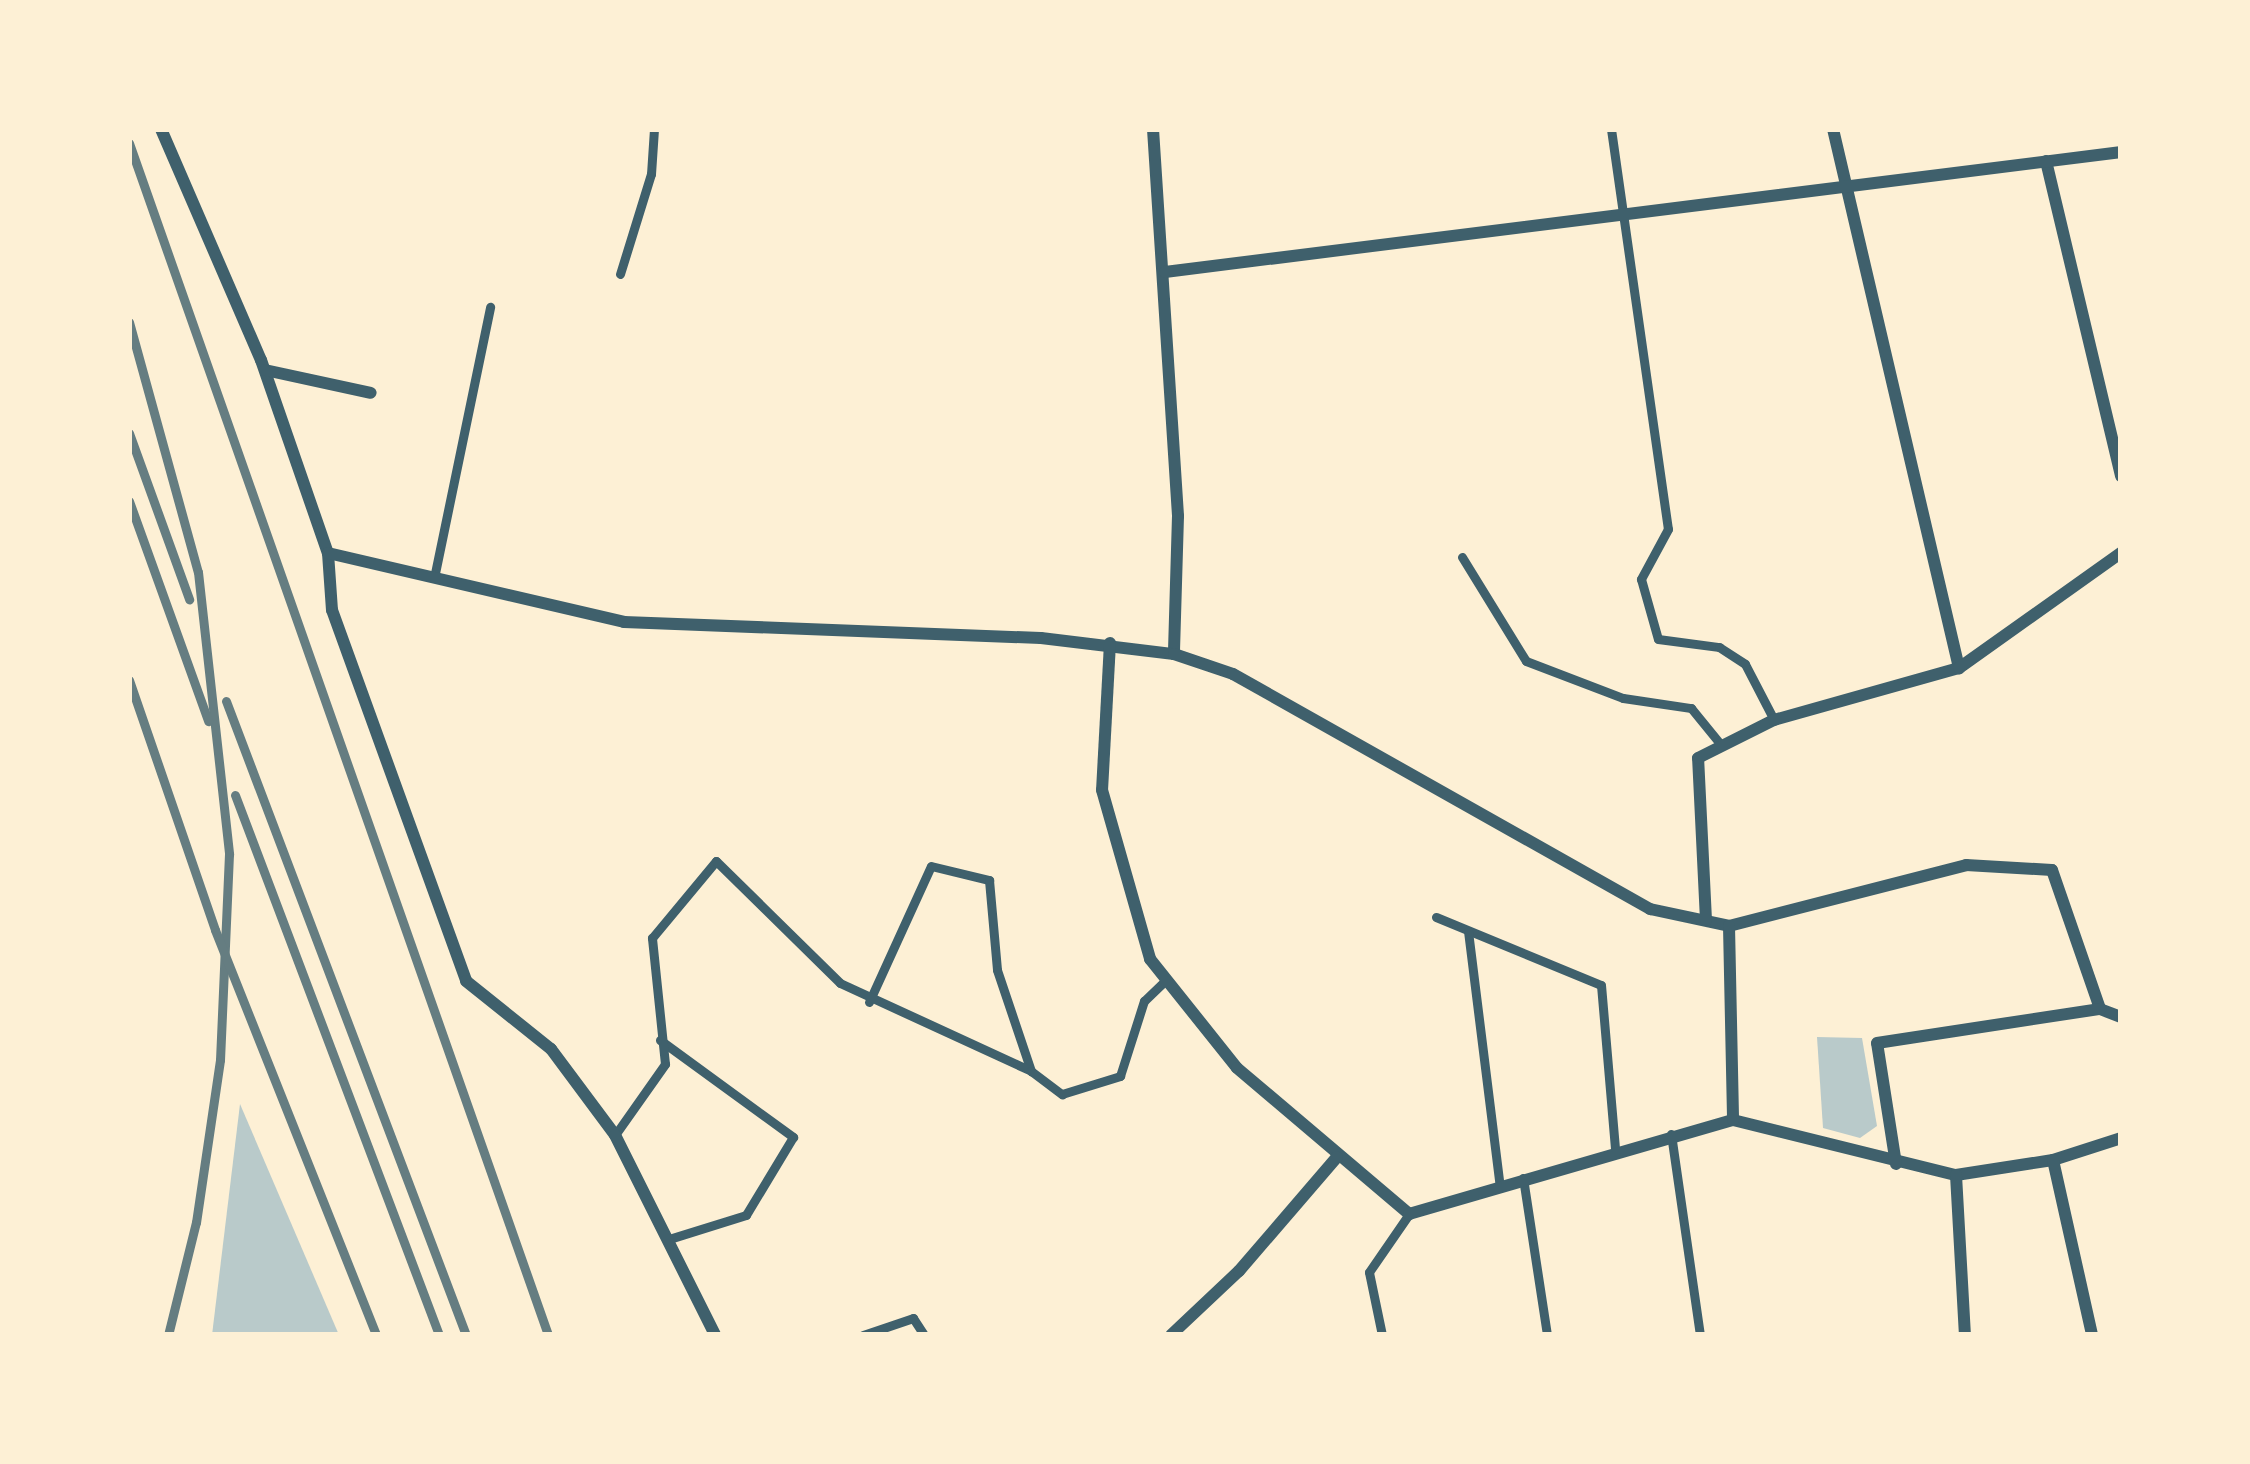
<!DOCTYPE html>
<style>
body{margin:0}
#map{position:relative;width:2250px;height:1464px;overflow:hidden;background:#fdf0d5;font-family:"IBM Plex Sans",sans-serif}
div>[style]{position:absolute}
.green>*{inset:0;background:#b9caca}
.service>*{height:9px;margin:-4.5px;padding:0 4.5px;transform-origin:4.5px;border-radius:4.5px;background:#3f606c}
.minor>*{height:12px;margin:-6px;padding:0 6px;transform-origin:6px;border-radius:6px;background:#3f606c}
.rail>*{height:9px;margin:-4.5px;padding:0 4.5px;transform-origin:4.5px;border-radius:4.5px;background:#657d81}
span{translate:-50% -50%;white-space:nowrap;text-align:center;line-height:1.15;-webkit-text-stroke:9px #fdf0d5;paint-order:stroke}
.frame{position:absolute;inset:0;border:132px solid #fdf0d5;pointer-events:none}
</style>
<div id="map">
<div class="green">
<div style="clip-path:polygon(1817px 1037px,1862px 1038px,1877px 1126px,1860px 1138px,1823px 1128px)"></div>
<div style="clip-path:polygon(240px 1104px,339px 1335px,212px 1335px)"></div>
</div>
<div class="service">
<div style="left:1611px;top:129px;width:404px;rotate:81.9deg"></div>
<div style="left:1668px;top:529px;width:57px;rotate:118.4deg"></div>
<div style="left:1641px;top:579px;width:62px;rotate:74.2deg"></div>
<div style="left:1658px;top:639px;width:62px;rotate:7.5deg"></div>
<div style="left:1719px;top:647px;width:31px;rotate:33deg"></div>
<div style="left:1745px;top:664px;width:63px;rotate:62.6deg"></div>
<div style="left:620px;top:274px;width:105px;rotate:-72.8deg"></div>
<div style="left:651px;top:174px;width:45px;rotate:-86.2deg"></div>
<div style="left:1462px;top:557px;width:122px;rotate:58.4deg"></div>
<div style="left:1526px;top:661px;width:104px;rotate:20.9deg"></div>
<div style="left:1623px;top:698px;width:69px;rotate:8.4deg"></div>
<div style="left:1691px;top:708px;width:49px;rotate:50.8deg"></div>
<div style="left:434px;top:578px;width:277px;rotate:-78.3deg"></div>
<div style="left:1436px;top:917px;width:178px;rotate:22.4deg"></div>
<div style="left:1601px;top:985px;width:165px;rotate:85.1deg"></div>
<div style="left:1468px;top:931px;width:259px;rotate:82.9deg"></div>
<div style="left:869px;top:1002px;width:149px;rotate:-65.5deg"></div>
<div style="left:931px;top:866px;width:60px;rotate:13.6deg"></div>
<div style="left:989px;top:880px;width:90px;rotate:84.9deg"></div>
<div style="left:997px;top:970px;width:107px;rotate:71.4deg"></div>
<div style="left:660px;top:1040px;width:165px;rotate:36.1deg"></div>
<div style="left:793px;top:1137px;width:91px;rotate:121.1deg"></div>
<div style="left:746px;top:1215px;width:81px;rotate:162.7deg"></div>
<div style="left:1671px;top:1134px;width:203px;rotate:81.8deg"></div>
<div style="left:615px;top:1135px;width:87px;rotate:-54.8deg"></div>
<div style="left:665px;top:1064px;width:127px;rotate:-95.9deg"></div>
<div style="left:652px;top:938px;width:100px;rotate:-50.3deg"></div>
<div style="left:716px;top:861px;width:174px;rotate:44.5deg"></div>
<div style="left:840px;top:983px;width:210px;rotate:24.7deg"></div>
<div style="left:1031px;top:1071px;width:39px;rotate:37deg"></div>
<div style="left:1062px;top:1094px;width:61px;rotate:-17.2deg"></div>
<div style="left:1120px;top:1076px;width:79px;rotate:-72.3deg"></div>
<div style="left:1144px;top:1001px;width:30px;rotate:-44deg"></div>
<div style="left:1523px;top:1178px;width:159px;rotate:81.3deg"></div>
<div style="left:863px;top:1335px;width:53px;rotate:-18.8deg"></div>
<div style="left:913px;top:1318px;width:20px;rotate:57deg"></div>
<div style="left:1382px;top:1335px;width:64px;rotate:-101.7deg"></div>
<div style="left:1369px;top:1272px;width:70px;rotate:-55.4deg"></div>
</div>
<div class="minor">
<div style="left:161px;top:129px;width:252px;rotate:66.6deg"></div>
<div style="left:261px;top:360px;width:204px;rotate:70.9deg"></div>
<div style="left:328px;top:553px;width:57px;rotate:86deg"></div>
<div style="left:332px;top:610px;width:394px;rotate:70.1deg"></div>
<div style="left:466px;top:981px;width:109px;rotate:38.7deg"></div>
<div style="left:551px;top:1049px;width:107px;rotate:53.3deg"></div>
<div style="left:615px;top:1135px;width:224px;rotate:63.4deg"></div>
<div style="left:1153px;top:129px;width:388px;rotate:86.3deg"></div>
<div style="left:1178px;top:516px;width:138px;rotate:91.7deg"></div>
<div style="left:1833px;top:129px;width:554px;rotate:76.84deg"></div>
<div style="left:2046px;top:161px;width:324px;rotate:76.6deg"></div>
<div style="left:1165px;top:272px;width:964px;rotate:-7.15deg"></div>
<div style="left:265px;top:370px;width:108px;rotate:12.2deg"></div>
<div style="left:328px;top:553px;width:304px;rotate:13.1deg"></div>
<div style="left:624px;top:622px;width:417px;rotate:2.2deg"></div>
<div style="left:1041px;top:638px;width:134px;rotate:6.9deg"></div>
<div style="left:1174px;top:654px;width:62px;rotate:18.7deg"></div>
<div style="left:1233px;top:674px;width:479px;rotate:29.4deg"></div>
<div style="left:1650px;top:909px;width:81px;rotate:12.1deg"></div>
<div style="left:1729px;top:926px;width:245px;rotate:-14.4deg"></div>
<div style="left:1966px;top:865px;width:86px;rotate:3.3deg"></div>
<div style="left:2052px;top:870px;width:147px;rotate:70.9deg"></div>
<div style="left:2100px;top:1009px;width:22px;rotate:21deg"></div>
<div style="left:1110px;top:643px;width:147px;rotate:93.1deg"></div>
<div style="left:1102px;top:790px;width:176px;rotate:74.1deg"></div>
<div style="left:1150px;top:959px;width:139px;rotate:51.4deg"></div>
<div style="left:1237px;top:1068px;width:226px;rotate:40.3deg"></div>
<div style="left:1409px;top:1214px;width:337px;rotate:-16.2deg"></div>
<div style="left:1733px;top:1120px;width:230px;rotate:13.9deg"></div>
<div style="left:1956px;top:1175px;width:98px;rotate:-8.8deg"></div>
<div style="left:2053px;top:1160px;width:71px;rotate:-17.9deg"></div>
<div style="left:1706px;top:920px;width:162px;rotate:-92.8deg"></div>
<div style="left:1698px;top:758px;width:85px;rotate:-26.6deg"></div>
<div style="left:1774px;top:720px;width:192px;rotate:-15.7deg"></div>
<div style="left:1959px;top:668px;width:199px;rotate:-35.4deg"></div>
<div style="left:1729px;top:926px;width:194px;rotate:88.8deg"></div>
<div style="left:2053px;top:1160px;width:179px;rotate:77.4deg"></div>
<div style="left:1896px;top:1164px;width:122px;rotate:-98.9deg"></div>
<div style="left:1877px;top:1043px;width:226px;rotate:-8.7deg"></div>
<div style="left:1956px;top:1175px;width:160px;rotate:86.8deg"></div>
<div style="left:1171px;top:1335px;width:93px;rotate:-43.3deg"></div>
<div style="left:1239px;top:1271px;width:150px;rotate:-49.3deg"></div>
</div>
<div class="rail">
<div style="left:129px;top:143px;width:1263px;rotate:70.63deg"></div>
<div style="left:129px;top:322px;width:259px;rotate:74.6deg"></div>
<div style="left:198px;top:572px;width:284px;rotate:83.7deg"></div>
<div style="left:229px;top:854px;width:206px;rotate:92.5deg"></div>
<div style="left:220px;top:1060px;width:164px;rotate:98.4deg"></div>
<div style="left:196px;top:1222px;width:116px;rotate:103.9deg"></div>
<div style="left:129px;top:433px;width:177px;rotate:70.1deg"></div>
<div style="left:129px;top:501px;width:234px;rotate:70.2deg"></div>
<div style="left:129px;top:680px;width:264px;rotate:71deg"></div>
<div style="left:215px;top:930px;width:436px;rotate:68.3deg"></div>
<div style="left:226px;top:701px;width:678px;rotate:69.27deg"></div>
<div style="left:235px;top:795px;width:577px;rotate:69.3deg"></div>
</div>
<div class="frame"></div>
</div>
